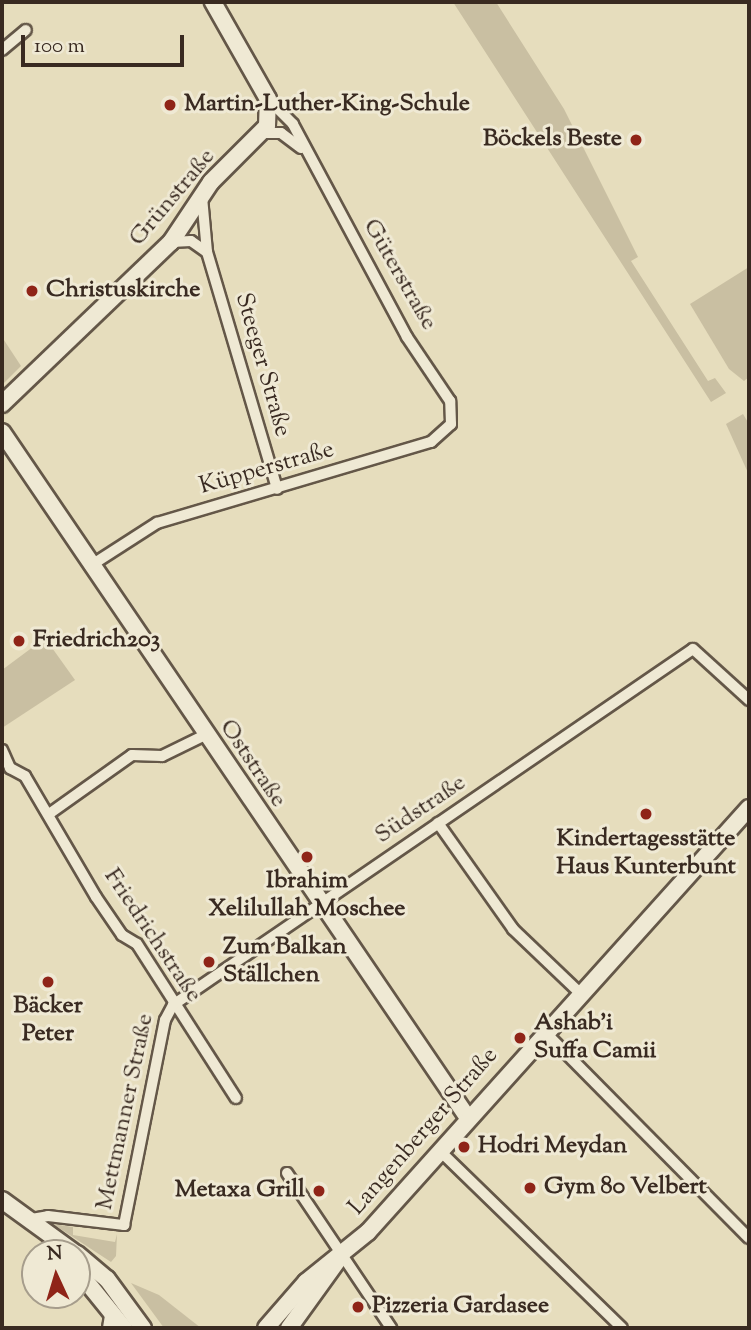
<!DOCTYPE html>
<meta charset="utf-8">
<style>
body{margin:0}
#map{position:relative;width:751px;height:1330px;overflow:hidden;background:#e6ddbd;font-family:"Sorts Mill Goudy",serif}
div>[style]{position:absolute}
.green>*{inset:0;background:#c9bfa2}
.roads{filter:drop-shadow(2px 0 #645748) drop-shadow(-2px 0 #645748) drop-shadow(0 2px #645748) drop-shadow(0 -2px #645748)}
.minor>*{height:10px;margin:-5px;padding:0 5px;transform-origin:5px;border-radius:5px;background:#efe9d4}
.secondary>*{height:16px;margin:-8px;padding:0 8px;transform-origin:8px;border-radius:8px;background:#efe9d4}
.dots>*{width:19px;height:19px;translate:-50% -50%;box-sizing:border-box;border:4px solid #efe9d4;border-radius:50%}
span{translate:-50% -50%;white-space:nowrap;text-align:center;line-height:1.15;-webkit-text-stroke:6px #efe9d4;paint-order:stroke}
.poi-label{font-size:24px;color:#392a21;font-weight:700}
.left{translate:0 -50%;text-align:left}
.right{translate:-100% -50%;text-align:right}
.street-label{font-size:24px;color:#392a21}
.frame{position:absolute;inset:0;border:4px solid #392a21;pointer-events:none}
.north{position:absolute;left:21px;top:1239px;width:70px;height:70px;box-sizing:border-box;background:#efe9d4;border:2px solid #a69d8c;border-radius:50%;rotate:356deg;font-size:19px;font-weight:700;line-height:28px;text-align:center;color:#392a21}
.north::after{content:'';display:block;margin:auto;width:24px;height:32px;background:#8f2418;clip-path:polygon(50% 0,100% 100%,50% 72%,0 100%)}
.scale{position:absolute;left:21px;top:35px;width:163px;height:32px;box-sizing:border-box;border:4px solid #392a21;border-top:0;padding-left:9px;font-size:21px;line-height:24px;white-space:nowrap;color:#392a21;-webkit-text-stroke:5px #efe9d4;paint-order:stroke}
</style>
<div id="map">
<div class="green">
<div style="clip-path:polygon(453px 2px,496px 2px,564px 109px,638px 257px,631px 261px,708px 381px,715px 378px,726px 393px,711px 402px)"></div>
<div style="clip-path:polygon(749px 267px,749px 377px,744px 381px,729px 369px,690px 304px)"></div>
<div style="clip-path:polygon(2px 337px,21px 366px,2px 385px)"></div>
<div style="clip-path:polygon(743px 414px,749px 424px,749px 475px,726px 424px)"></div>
<div style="clip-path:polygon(45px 638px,75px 680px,2px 728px,2px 670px)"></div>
<div style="clip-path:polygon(53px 1224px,73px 1227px,73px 1235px,115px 1242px,117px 1234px,116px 1256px,111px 1262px)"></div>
<div style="clip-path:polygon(131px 1283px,159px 1295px,201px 1328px,164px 1328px)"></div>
</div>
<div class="roads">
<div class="minor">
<div style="left:2px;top:50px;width:31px;rotate:-40deg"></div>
<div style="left:263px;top:133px;width:18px"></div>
<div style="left:281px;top:133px;width:25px;rotate:37deg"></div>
<div style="left:202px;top:197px;width:55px;rotate:84.8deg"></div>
<div style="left:207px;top:252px;width:247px;rotate:73.5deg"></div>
<div style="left:171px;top:242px;width:20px;rotate:-3deg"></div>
<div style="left:191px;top:241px;width:19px;rotate:35deg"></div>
<div style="left:90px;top:566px;width:80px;rotate:-32.7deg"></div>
<div style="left:157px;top:523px;width:286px;rotate:-16.5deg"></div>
<div style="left:431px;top:442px;width:27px;rotate:-42deg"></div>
<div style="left:451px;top:424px;width:23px;rotate:-92deg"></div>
<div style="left:450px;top:401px;width:77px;rotate:-123.9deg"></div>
<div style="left:407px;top:337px;width:242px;rotate:-118.2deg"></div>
<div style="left:293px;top:124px;width:35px;rotate:-135deg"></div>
<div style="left:2px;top:750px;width:20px;rotate:66deg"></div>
<div style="left:10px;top:768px;width:17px;rotate:28deg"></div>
<div style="left:25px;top:776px;width:140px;rotate:59.6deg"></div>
<div style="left:96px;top:897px;width:46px;rotate:55.6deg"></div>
<div style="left:122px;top:935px;width:17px;rotate:31deg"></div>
<div style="left:137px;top:944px;width:183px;rotate:57.3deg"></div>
<div style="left:49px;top:814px;width:102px;rotate:-35.4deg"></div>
<div style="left:132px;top:755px;width:30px;rotate:2deg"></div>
<div style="left:162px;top:756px;width:48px;rotate:-26deg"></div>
<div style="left:438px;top:823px;width:130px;rotate:54.7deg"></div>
<div style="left:513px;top:929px;width:91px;rotate:43.7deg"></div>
<div style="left:544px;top:1031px;width:291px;rotate:45.3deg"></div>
<div style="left:439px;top:1150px;width:255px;rotate:44.2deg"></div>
<div style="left:287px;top:1173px;width:187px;rotate:56.1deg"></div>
<div style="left:26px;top:1220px;width:22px;rotate:-10deg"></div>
<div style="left:48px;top:1216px;width:77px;rotate:6.8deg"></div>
<div style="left:124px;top:1225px;width:209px;rotate:-78.7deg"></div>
<div style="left:165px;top:1020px;width:17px;rotate:-62deg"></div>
<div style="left:173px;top:1005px;width:630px;rotate:-34.4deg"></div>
<div style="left:693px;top:649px;width:76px;rotate:42.3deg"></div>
<div style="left:108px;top:1328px;width:19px;rotate:-81deg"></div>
</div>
<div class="secondary">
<div style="left:2px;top:404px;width:234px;rotate:-43.8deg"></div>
<div style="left:171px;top:242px;width:72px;rotate:-56.3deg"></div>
<div style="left:211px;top:182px;width:79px;rotate:-45deg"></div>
<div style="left:267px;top:126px;width:27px;rotate:-88deg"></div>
<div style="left:268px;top:99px;width:112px;rotate:-119.6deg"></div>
<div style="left:2px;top:432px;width:829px;rotate:55.81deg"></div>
<div style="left:2px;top:1200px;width:90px;rotate:36deg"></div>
<div style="left:77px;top:1254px;width:39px;rotate:40deg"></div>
<div style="left:107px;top:1279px;width:61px;rotate:53.7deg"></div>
<div style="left:77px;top:1270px;width:75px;rotate:51deg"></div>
<div style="left:266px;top:1328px;width:61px;rotate:-49deg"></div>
<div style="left:306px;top:1282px;width:80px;rotate:-38.9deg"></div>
<div style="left:368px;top:1232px;width:570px;rotate:-48.06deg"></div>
<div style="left:289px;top:1328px;width:89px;rotate:-54.2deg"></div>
</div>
</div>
<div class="dots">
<div style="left:170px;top:105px;background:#8f2418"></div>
<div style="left:636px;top:140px;background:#8f2418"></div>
<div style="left:32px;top:291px;background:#8f2418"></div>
<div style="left:19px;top:641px;background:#8f2418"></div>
<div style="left:646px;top:814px;background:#8f2418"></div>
<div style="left:307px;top:857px;background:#8f2418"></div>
<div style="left:209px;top:962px;background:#8f2418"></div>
<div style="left:48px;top:982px;background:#8f2418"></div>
<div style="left:520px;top:1038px;background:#8f2418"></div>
<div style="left:464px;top:1147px;background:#8f2418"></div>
<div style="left:530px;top:1188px;background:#8f2418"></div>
<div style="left:319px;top:1191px;background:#8f2418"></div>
<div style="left:358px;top:1307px;background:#8f2418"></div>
</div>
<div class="poi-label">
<span class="left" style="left:184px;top:105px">Martin-Luther-King-Schule</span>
<span class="right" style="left:622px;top:140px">Böckels Beste</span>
<span class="left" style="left:46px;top:291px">Christuskirche</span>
<span class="left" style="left:33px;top:641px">Friedrich203</span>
<span style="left:646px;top:854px">Kindertagesstätte<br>Haus Kunterbunt</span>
<span style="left:307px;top:896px">Ibrahim<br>Xelilullah Moschee</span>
<span class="left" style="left:223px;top:962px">Zum Balkan<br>Ställchen</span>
<span style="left:48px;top:1021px">Bäcker<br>Peter</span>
<span class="left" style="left:534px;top:1038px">Ashab'i<br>Suffa Camii</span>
<span class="left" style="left:478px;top:1147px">Hodri Meydan</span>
<span class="left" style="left:544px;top:1188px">Gym 80 Velbert</span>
<span class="right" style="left:305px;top:1191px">Metaxa Grill</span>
<span class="left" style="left:372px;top:1307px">Pizzeria Gardasee</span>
</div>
<div class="street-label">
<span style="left:173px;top:198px;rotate:-50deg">Grünstraße</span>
<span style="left:399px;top:275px;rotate:60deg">Güterstraße</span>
<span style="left:262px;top:365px;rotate:74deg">Steeger Straße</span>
<span style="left:267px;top:469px;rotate:-16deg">Küpperstraße</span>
<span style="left:252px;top:764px;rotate:56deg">Oststraße</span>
<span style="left:421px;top:810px;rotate:-34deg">Südstraße</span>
<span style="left:152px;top:936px;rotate:56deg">Friedrichstraße</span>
<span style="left:126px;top:1112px;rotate:-78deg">Mettmanner Straße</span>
<span style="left:424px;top:1132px;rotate:-49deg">Langenberger Straße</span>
</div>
<div class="frame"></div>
<div class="north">N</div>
<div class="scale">100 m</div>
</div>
